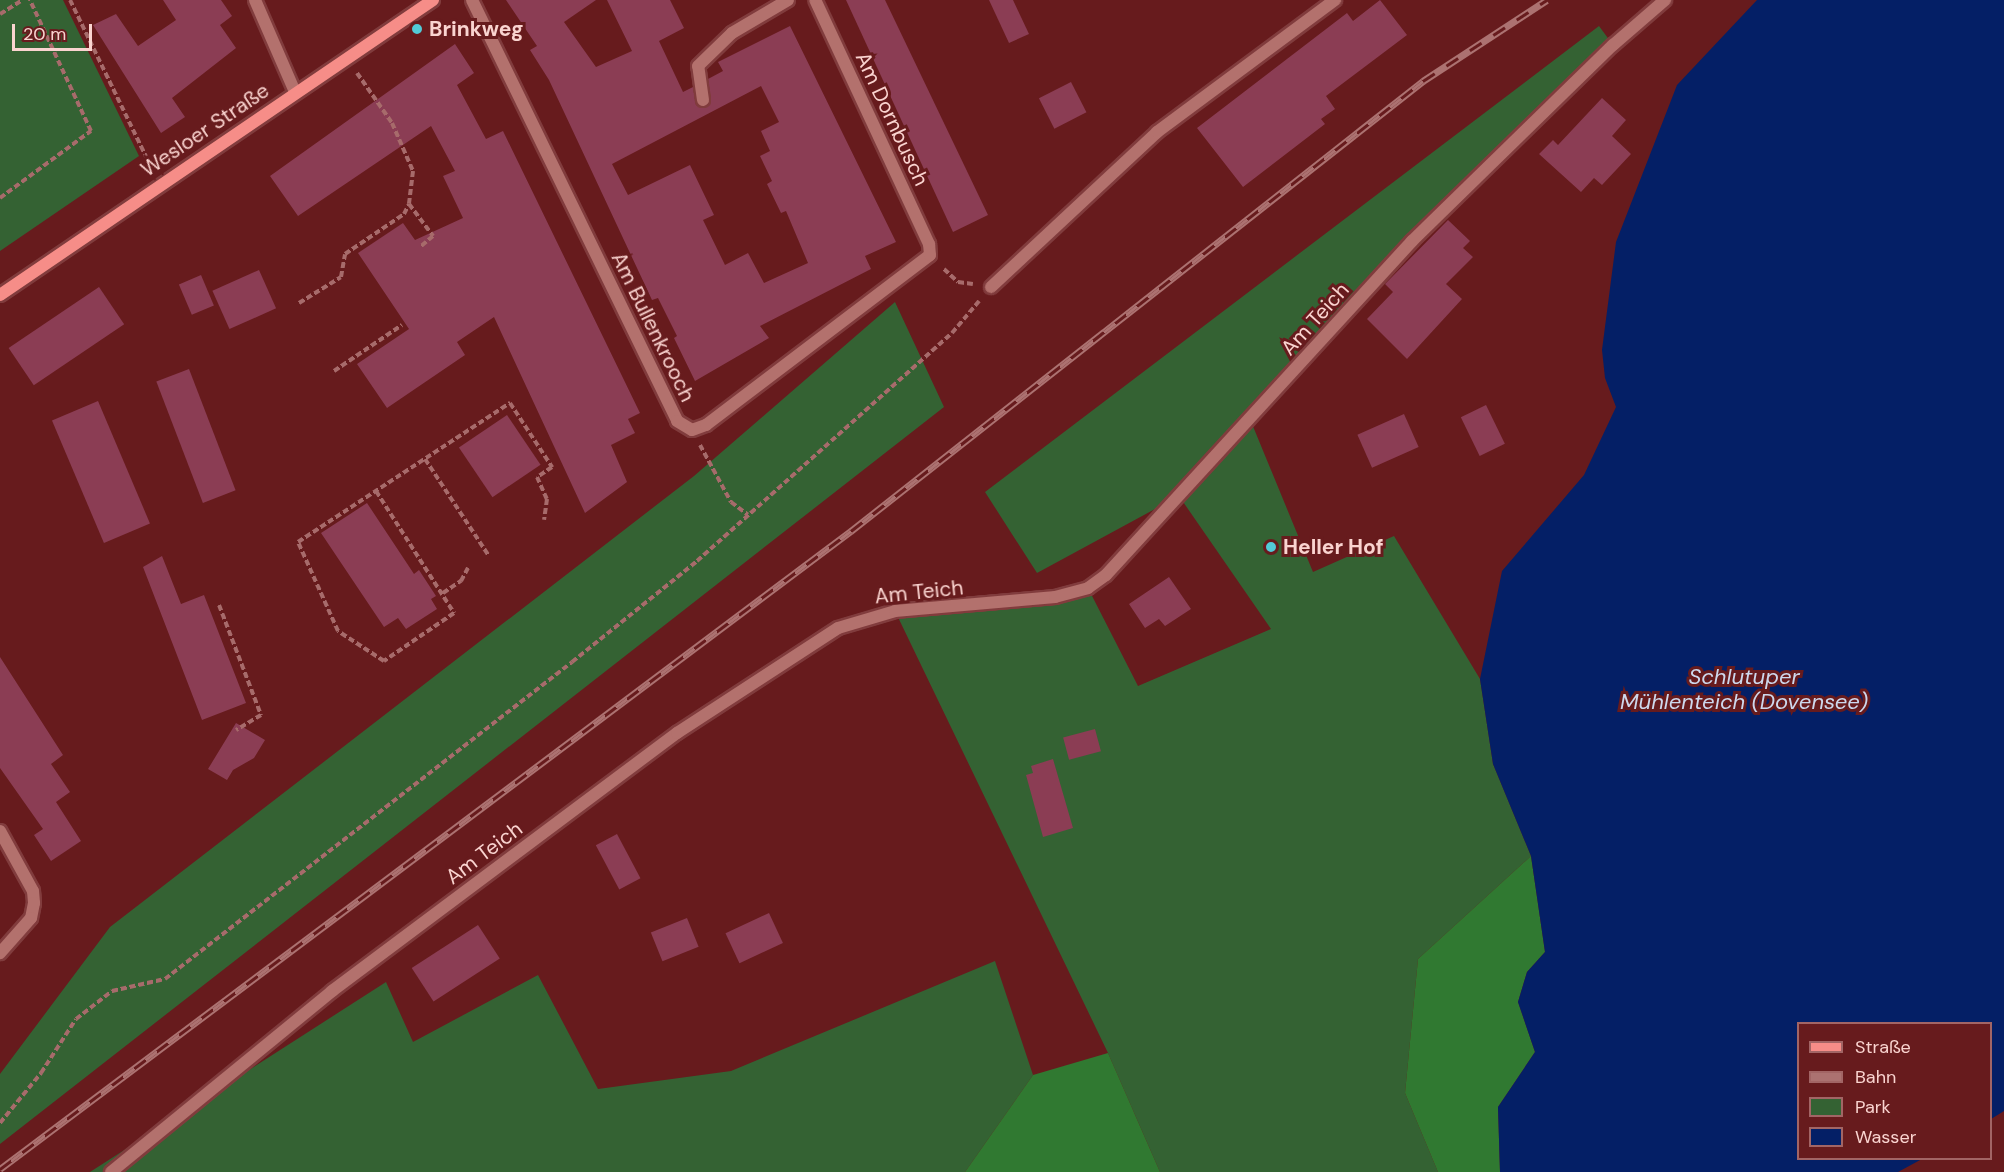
<!DOCTYPE html>
<meta charset="utf-8">
<style>
body{margin:0}
#map{position:relative;width:2004px;height:1172px;overflow:hidden;background:#671b1d;font-family:"DM Sans",sans-serif}
div>[style]{position:absolute}
.green>*{inset:0;background:#346233}
.forest>*{inset:0;background:#307931}
.water>*{inset:0;background:#041f66}
.building>*{inset:0;background:#8b3d54;transform-origin:0 0}
.path>*{height:4px;margin-top:-2px;transform-origin:0;background:repeating-linear-gradient(90deg,#a76b6b 0 6px,transparent 0 9px)}
.roads{filter:drop-shadow(2px 0 #813c3d) drop-shadow(-2px 0 #813c3d) drop-shadow(0 2px #813c3d) drop-shadow(0 -2px #813c3d)}
.lane>*{height:12px;margin:-6px;padding:0 6px;transform-origin:6px;border-radius:6px;background:#b3716d}
.street>*{height:12px;margin:-6px;padding:0 6px;transform-origin:6px;border-radius:6px;background:#b3716d}
.secondary>*{height:12px;margin:-6px;padding:0 6px;transform-origin:6px;border-radius:6px;background:#f68d88}
.rail>*{height:7px;margin-top:-3.5px;transform-origin:0;background:repeating-linear-gradient(90deg,#671b1d 0 14px,#ac7271 0 28px);box-sizing:border-box;border-block:2px solid #ac7271}
.dots>*{width:16px;height:16px;translate:-50% -50%;box-sizing:border-box;border:3px solid #671b1d;border-radius:50%}
span{translate:-50% -50%;white-space:nowrap;text-align:center;line-height:1.15;-webkit-text-stroke:6px #671b1d;paint-order:stroke}
.poi-label{font-size:21px;color:#fad4d0;font-weight:700}
.left{translate:0 -50%;text-align:left}
.street-label{font-size:21px;color:#fad4d0}
.water-label{font-size:22px;color:#cdd8ed;font-style:italic}
.legend{position:absolute;left:1797px;top:1022px;width:195px;height:138px;box-sizing:border-box;background:#671b1d;border:2px solid #a26565;margin:0;padding:8px 10px;list-style:none;font-size:18px;color:#fad4d0}
.legend li{display:flex;align-items:center;gap:12px;height:30px}
.legend b{width:30px;border:2px solid #a26565}
.scale{position:absolute;left:12px;top:24px;width:80px;height:27px;box-sizing:border-box;border:3px solid #fad4d0;border-top:0;padding-left:8px;font-size:18px;line-height:21px;white-space:nowrap;color:#fad4d0;-webkit-text-stroke:4px #671b1d;paint-order:stroke}
</style>
<div id="map">
<div class="green">
<div style="clip-path:polygon(0 0,63px 0,139px 156px,0 251px)"></div>
<div style="clip-path:polygon(1599px 26px,1613px 45px,1531px 123px,1250px 419px,1313px 572px,1394px 536px,1480px 679px,1493px 764px,1531px 856px,1418px 959px,1405px 1093px,1438px 1172px,1160px 1172px,1108px 1053px,895px 611px,1088px 588px,1138px 686px,1271px 629px,1179px 496px,1037px 573px,985px 492px)"></div>
<div style="clip-path:polygon(895px 302px,944px 407px,0 1144px,0 1074px,110px 927px,694px 476px)"></div>
<div style="clip-path:polygon(995px 961px,1033px 1075px,965px 1172px,90px 1172px,386px 982px,413px 1042px,538px 975px,598px 1089px,731px 1071px)"></div>
</div>
<div class="forest">
<div style="clip-path:polygon(1531px 856px,1545px 952px,1527px 972px,1518px 1002px,1535px 1052px,1498px 1107px,1500px 1172px,1438px 1172px,1405px 1093px,1418px 959px)"></div>
<div style="clip-path:polygon(1108px 1053px,1160px 1172px,965px 1172px,1033px 1075px)"></div>
</div>
<div class="water">
<div style="clip-path:polygon(1757px 0,2004px 0,2004px 1111px,1991px 1119px,1990px 1024px,1798px 1024px,1798px 1158px,1922px 1159px,1898px 1172px,1500px 1172px,1498px 1107px,1535px 1052px,1518px 1002px,1527px 972px,1545px 952px,1531px 856px,1493px 764px,1480px 679px,1502px 571px,1584px 475px,1616px 407px,1605px 378px,1602px 350px,1616px 242px,1677px 85px)"></div>
</div>
<div class="building">
<div style="clip-path:polygon(163px 0,221px 0,232px 16px,220px 25px,236px 48px,172px 98px,185px 117px,161px 133px,93px 25px,116px 14px,138px 46px,176px 20px)"></div>
<div style="clip-path:polygon(evenodd,506px 0,596px 0,564px 22px,596px 67px,632px 51px,607px 0,670px 0,684px 28px,659px 41px,683px 92px,693px 87px,696px 105px,704px 108px,711px 102px,708px 79px,723px 71px,718px 62px,790px 26px,896px 242px,865px 256px,871px 269px,760px 326px,769px 338px,695px 381px,674px 338px,677px 336px,658px 298px,652px 300px,549px 80px,530px 50px,537px 46px,506px 0,761px 86px,779px 122px,761px 131px,770px 151px,760px 156px,772px 181px,767px 184px,781px 213px,786px 211px,808px 263px,764px 283px,748px 253px,725px 265px,703px 220px,714px 215px,690px 165px,628px 195px,612px 164px,761px 86px)"></div>
<div style="clip-path:polygon(846px 0,885px 0,988px 215px,953px 232px)"></div>
<div style="clip-path:polygon(989px 0,1013px 0,1029px 34px,1009px 43px)"></div>
<div style="clip-path:polygon(1380px 0,1407px 35px,1326px 96px,1335px 109px,1321px 119px,1325px 124px,1243px 187px,1197px 128px,1347px 13px,1353px 21px)"></div>
<div style="clip-path:polygon(455px 44px,474px 73px,457px 85px,486px 139px,503px 131px,640px 413px,628px 419px,635px 433px,611px 445px,627px 482px,585px 513px,494px 317px,457px 342px,465px 355px,387px 408px,357px 364px,409px 329px,358px 253px,403px 223px,415px 240px,463px 218px,443px 176px,455px 171px,431px 126px,298px 216px,270px 176px)"></div>
<div style="left:1071px;top:82px;width:34px;height:36px;rotate:63deg"></div>
<div style="clip-path:polygon(1602px 98px,1626px 120px,1612px 136px,1631px 154px,1602px 185px,1594px 178px,1581px 192px,1539px 154px,1553px 140px,1558px 145px)"></div>
<div style="clip-path:polygon(1448px 220px,1470px 241px,1463px 248px,1473px 257px,1446px 284px,1462px 299px,1407px 359px,1367px 319px,1393px 292px,1385px 284px)"></div>
<div style="left:259px;top:270px;width:42px;height:51px;rotate:66deg"></div>
<div style="left:201px;top:275px;width:33px;height:24px;rotate:67deg"></div>
<div style="left:99px;top:287px;width:45px;height:109px;rotate:56deg"></div>
<div style="left:189px;top:369px;width:130px;height:35px;rotate:69deg"></div>
<div style="left:98px;top:401px;width:133px;height:50px;rotate:67deg"></div>
<div style="left:1486px;top:405px;width:43px;height:28px;rotate:64deg"></div>
<div style="left:1404px;top:414px;width:36px;height:51px;rotate:66deg"></div>
<div style="left:507px;top:415px;width:60px;height:58px;rotate:56deg"></div>
<div style="clip-path:polygon(367px 503px,414px 574px,419px 570px,436px 596px,431px 599px,437px 609px,406px 629px,398px 618px,384px 627px,321px 533px)"></div>
<div style="clip-path:polygon(162px 556px,181px 604px,204px 595px,246px 703px,202px 720px,143px 567px)"></div>
<div style="clip-path:polygon(1169px 577px,1191px 609px,1165px 626px,1159px 619px,1145px 628px,1129px 604px)"></div>
<div style="clip-path:polygon(0 657px,63px 755px,51px 764px,70px 792px,56px 802px,81px 841px,51px 861px,34px 835px,43px 829px,0 768px)"></div>
<div style="clip-path:polygon(236px 723px,265px 740px,254px 758px,233px 770px,227px 780px,208px 769px)"></div>
<div style="left:1095px;top:729px;width:23px;height:33px;rotate:75deg"></div>
<div style="clip-path:polygon(1053px 759px,1073px 828px,1043px 837px,1026px 775px,1033px 773px,1031px 766px)"></div>
<div style="left:617px;top:834px;width:50px;height:24px;rotate:62deg"></div>
<div style="left:769px;top:913px;width:33px;height:48px;rotate:65deg"></div>
<div style="left:687px;top:918px;width:31px;height:39px;rotate:68deg"></div>
<div style="left:478px;top:925px;width:40px;height:79px;rotate:57deg"></div>
</div>
<div class="path">
<div style="left:70px;top:0;width:188px;rotate:64.1deg"></div>
<div style="left:0;top:14px;width:26px;rotate:-32deg"></div>
<div style="left:357px;top:73px;width:61px;rotate:55deg"></div>
<div style="left:392px;top:123px;width:52px;rotate:66.4deg"></div>
<div style="left:413px;top:171px;width:33px;rotate:97deg"></div>
<div style="left:409px;top:204px;width:40px;rotate:53deg"></div>
<div style="left:433px;top:236px;width:17px;rotate:140deg"></div>
<div style="left:0;top:198px;width:113px;rotate:-36.4deg"></div>
<div style="left:91px;top:131px;width:145px;rotate:-115deg"></div>
<div style="left:944px;top:269px;width:19px;rotate:43deg"></div>
<div style="left:958px;top:282px;width:15px;rotate:8deg"></div>
<div style="left:299px;top:303px;width:49px;rotate:-31.8deg"></div>
<div style="left:341px;top:277px;width:23px;rotate:-80deg"></div>
<div style="left:345px;top:254px;width:71px;rotate:-34.1deg"></div>
<div style="left:404px;top:214px;width:11px;rotate:-63deg"></div>
<div style="left:334px;top:371px;width:82px;rotate:-34.1deg"></div>
<div style="left:700px;top:445px;width:65px;rotate:61.5deg"></div>
<div style="left:731px;top:502px;width:21px;rotate:37deg"></div>
<div style="left:425px;top:459px;width:116px;rotate:56.6deg"></div>
<div style="left:376px;top:491px;width:145px;rotate:57.4deg"></div>
<div style="left:454px;top:613px;width:85px;rotate:145.6deg"></div>
<div style="left:384px;top:661px;width:55px;rotate:-146.9deg"></div>
<div style="left:338px;top:631px;width:98px;rotate:-114.2deg"></div>
<div style="left:298px;top:542px;width:254px;rotate:-33.3deg"></div>
<div style="left:510px;top:403px;width:77px;rotate:56.7deg"></div>
<div style="left:552px;top:467px;width:18px;rotate:146deg"></div>
<div style="left:537px;top:477px;width:24px;rotate:66deg"></div>
<div style="left:547px;top:499px;width:21px;rotate:98deg"></div>
<div style="left:443px;top:593px;width:22px;rotate:-34deg"></div>
<div style="left:461px;top:581px;width:15px;rotate:-62deg"></div>
<div style="left:219px;top:605px;width:118px;rotate:69.1deg"></div>
<div style="left:261px;top:715px;width:29px;rotate:149deg"></div>
<div style="left:0;top:1123px;width:65px;rotate:-50.6deg"></div>
<div style="left:41px;top:1073px;width:64px;rotate:-57.1deg"></div>
<div style="left:76px;top:1019px;width:46px;rotate:-37.9deg"></div>
<div style="left:112px;top:991px;width:54px;rotate:-12.8deg"></div>
<div style="left:165px;top:979px;width:516px;rotate:-37.91deg"></div>
<div style="left:572px;top:662px;width:161px;rotate:-38.9deg"></div>
<div style="left:697px;top:561px;width:342px;rotate:-41.8deg"></div>
<div style="left:952px;top:333px;width:42px;rotate:-49.8deg"></div>
</div>
<div class="roads">
<div class="lane">
<div style="left:703px;top:100px;width:34px;rotate:-98deg"></div>
<div style="left:698px;top:66px;width:47px;rotate:-44.1deg"></div>
<div style="left:732px;top:33px;width:65px;rotate:-30.5deg"></div>
<div style="left:991px;top:287px;width:227px;rotate:-43deg"></div>
<div style="left:1157px;top:132px;width:222px;rotate:-36.6deg"></div>
</div>
<div class="street">
<div style="left:255px;top:0;width:100px;rotate:66.5deg"></div>
<div style="left:472px;top:0;width:468px;rotate:64deg"></div>
<div style="left:677px;top:421px;width:17px;rotate:31deg"></div>
<div style="left:692px;top:430px;width:15px;rotate:-20deg"></div>
<div style="left:706px;top:425px;width:281px;rotate:-37.2deg"></div>
<div style="left:930px;top:255px;width:11px;rotate:-95deg"></div>
<div style="left:929px;top:244px;width:269px;rotate:-115deg"></div>
<div style="left:0;top:831px;width:68px;rotate:61.2deg"></div>
<div style="left:33px;top:891px;width:12px;rotate:85deg"></div>
<div style="left:34px;top:903px;width:15px;rotate:101deg"></div>
<div style="left:31px;top:918px;width:47px;rotate:131.5deg"></div>
<div style="left:111px;top:1172px;width:286px;rotate:-39.3deg"></div>
<div style="left:332px;top:991px;width:431px;rotate:-36.8deg"></div>
<div style="left:677px;top:733px;width:192px;rotate:-33.1deg"></div>
<div style="left:838px;top:628px;width:59px;rotate:-16.6deg"></div>
<div style="left:895px;top:611px;width:161px;rotate:-5deg"></div>
<div style="left:1055px;top:597px;width:34px;rotate:-15deg"></div>
<div style="left:1088px;top:588px;width:22px;rotate:-36deg"></div>
<div style="left:1106px;top:575px;width:453px;rotate:-47.5deg"></div>
<div style="left:1412px;top:241px;width:281px;rotate:-44.3deg"></div>
<div style="left:1613px;top:45px;width:69px;rotate:-40.9deg"></div>
</div>
<div class="secondary">
<div style="left:0;top:295px;width:524px;rotate:-34.27deg"></div>
</div>
</div>
<div class="rail">
<div style="left:0;top:1169px;width:1064px;rotate:-36.86deg"></div>
<div style="left:851px;top:531px;width:728px;rotate:-38.19deg"></div>
<div style="left:1423px;top:81px;width:148px;rotate:-33.2deg"></div>
</div>
<div class="dots">
<div style="left:417px;top:29px;background:#52cbd7"></div>
<div style="left:1271px;top:547px;background:#52cbd7"></div>
</div>
<div class="poi-label">
<span class="left" style="left:429px;top:29px">Brinkweg</span>
<span class="left" style="left:1283px;top:547px">Heller Hof</span>
</div>
<div class="street-label">
<span style="left:892px;top:119px;rotate:65deg">Am Dornbusch</span>
<span style="left:205px;top:130px;rotate:-34deg">Wesloer Straße</span>
<span style="left:1315px;top:319px;rotate:-48deg">Am Teich</span>
<span style="left:653px;top:327px;rotate:64deg">Am Bullenkrooch</span>
<span style="left:919px;top:592px;rotate:-6deg">Am Teich</span>
<span style="left:484px;top:853px;rotate:-37deg">Am Teich</span>
</div>
<div class="water-label">
<span style="left:1744px;top:689px">Schlutuper<br>Mühlenteich (Dovensee)</span>
</div>
<ul class="legend">
<li><b style="height:8px;background:#f68d88"></b>Straße</li>
<li><b style="height:8px;background:#ac7271"></b>Bahn</li>
<li><b style="height:16px;background:#346233"></b>Park</li>
<li><b style="height:16px;background:#041f66"></b>Wasser</li>
</ul>
<div class="scale">20 m</div>
</div>
